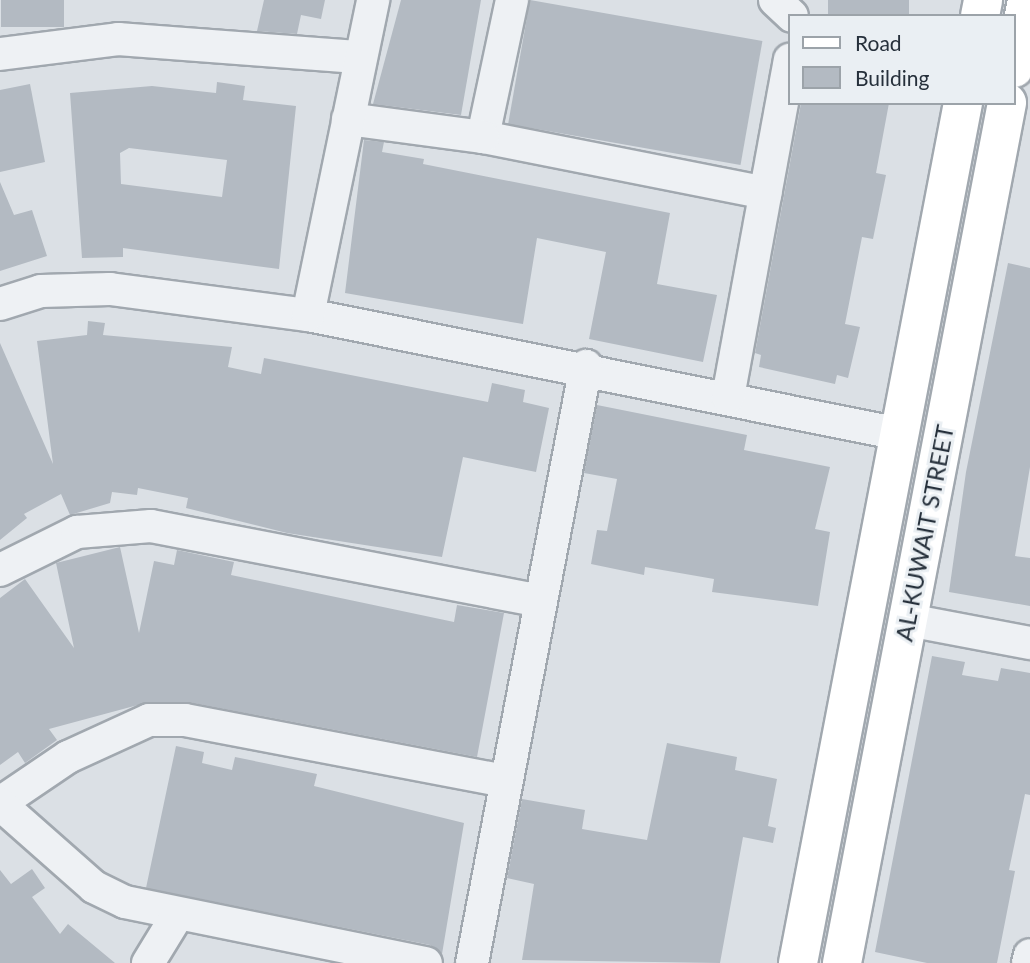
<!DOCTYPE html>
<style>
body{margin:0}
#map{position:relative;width:1030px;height:963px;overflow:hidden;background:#dbe0e5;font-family:Lato,sans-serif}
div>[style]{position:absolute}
.building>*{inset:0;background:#b3bac2;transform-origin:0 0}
.roads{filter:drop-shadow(2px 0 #a1a8af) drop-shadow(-2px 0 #a1a8af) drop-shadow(0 2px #a1a8af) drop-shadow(0 -2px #a1a8af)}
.minor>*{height:32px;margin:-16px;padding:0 16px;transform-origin:16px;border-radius:16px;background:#eef1f4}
.major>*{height:38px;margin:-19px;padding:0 19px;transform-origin:19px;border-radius:19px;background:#fff}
span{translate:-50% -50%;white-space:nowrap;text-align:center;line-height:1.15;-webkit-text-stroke:6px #eaeff3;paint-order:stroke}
.street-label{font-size:24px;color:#26303b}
.legend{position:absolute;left:788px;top:14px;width:228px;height:91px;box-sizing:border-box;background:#eaeff3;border:2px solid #9ca3a9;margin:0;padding:9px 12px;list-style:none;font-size:21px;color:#26303b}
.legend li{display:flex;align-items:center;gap:14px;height:35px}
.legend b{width:35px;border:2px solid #9ca3a9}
</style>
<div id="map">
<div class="building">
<div style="left:1px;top:0;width:63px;height:27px"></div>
<div style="clip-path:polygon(264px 0,325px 0,321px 19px,301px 15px,297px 34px,257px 31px)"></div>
<div style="clip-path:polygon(401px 0,481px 0,461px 115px,373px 104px)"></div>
<div style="left:530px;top:0;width:236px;height:126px;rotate:10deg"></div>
<div style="left:828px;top:0;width:81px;height:16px"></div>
<div style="clip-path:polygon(evenodd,217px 82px,245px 86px,243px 100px,296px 106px,279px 269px,123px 248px,123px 257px,82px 258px,70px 93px,152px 86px,216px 93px,217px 82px,129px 148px,227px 160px,222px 197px,121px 184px,120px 153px,129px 148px)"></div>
<div style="clip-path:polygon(30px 84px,45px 162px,0 172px,0 90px)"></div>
<div style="clip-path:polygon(801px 103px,889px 103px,876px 173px,886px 175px,873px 239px,862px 237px,845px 324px,860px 327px,848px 378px,837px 375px,835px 384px,759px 367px,761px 355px,755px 353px)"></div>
<div style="clip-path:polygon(364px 140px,384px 142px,382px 152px,424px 159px,423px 164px,670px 213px,657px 284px,717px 295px,703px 362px,589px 339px,606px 252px,537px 238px,523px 324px,345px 293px)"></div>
<div style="clip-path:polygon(0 182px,14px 215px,32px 210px,47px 256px,0 271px)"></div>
<div style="clip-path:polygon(1008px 263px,1030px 268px,1030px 467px,1015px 556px,1030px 558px,1030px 606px,949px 592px,966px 472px)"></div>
<div style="clip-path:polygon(88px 321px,105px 323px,103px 335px,232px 347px,228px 367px,261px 374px,264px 358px,488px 402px,492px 383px,525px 390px,523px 402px,549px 408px,536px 472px,463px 457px,442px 557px,287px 533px,186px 508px,188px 498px,138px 488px,137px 495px,112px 492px,110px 503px,70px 515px,61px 494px,24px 514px,27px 518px,0 540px,0 343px,53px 464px,37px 341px,87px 335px)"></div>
<div style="clip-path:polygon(597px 405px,747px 435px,744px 450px,830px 467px,815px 529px,830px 532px,818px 606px,712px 592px,714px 579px,645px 567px,644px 575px,591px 564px,597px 530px,607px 531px,617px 479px,584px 473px)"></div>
<div style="clip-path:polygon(120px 547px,139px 633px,154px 561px,174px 565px,177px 550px,234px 562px,231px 575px,454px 622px,457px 605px,504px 613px,477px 757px,188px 702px,149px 702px,49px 729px,57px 740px,25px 763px,18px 752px,0 765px,0 598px,25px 579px,74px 648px,56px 563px)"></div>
<div style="clip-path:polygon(932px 656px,965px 662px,962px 675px,998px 681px,1001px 668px,1030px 673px,1030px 795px,1025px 794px,1009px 870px,1015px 871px,997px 963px,927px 963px,875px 952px)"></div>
<div style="clip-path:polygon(667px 743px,737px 757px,735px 770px,777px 779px,768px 826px,776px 828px,773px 843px,743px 837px,720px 963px,522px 960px,534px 884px,507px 878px,522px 799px,585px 810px,582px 829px,647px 840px)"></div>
<div style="clip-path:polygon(176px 746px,204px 752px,202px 763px,232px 770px,235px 757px,317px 774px,314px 786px,464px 823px,442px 954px,430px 945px,146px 888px)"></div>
<div style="clip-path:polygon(32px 869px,45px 888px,32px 897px,60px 934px,68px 924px,115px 963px,0 963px,0 870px,11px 884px)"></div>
</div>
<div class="roads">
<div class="minor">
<div style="left:512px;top:0;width:140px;rotate:102deg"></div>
<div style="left:483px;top:137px;width:288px;rotate:11.2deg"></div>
<div style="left:775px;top:0;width:23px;rotate:43deg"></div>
<div style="left:0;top:54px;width:119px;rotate:-7.2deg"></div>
<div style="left:118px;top:39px;width:243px;rotate:4.3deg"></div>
<div style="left:348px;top:119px;width:136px;rotate:7.6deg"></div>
<div style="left:0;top:304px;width:43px;rotate:-17.6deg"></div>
<div style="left:41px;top:291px;width:69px;rotate:-1.7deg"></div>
<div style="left:110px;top:289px;width:200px;rotate:7.5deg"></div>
<div style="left:308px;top:315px;width:604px;rotate:11.37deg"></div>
<div style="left:308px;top:315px;width:322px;rotate:-78.3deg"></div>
<div style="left:728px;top:397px;width:343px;rotate:-79.6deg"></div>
<div style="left:0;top:570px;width:86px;rotate:-26.3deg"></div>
<div style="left:77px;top:532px;width:74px;rotate:-4.6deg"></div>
<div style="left:151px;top:526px;width:397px;rotate:10.9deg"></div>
<div style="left:908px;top:620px;width:124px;rotate:10.7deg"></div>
<div style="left:0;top:803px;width:82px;rotate:-34.1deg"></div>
<div style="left:68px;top:757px;width:89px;rotate:-24.6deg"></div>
<div style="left:149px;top:720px;width:36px"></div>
<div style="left:185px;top:720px;width:326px;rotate:10.8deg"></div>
<div style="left:0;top:804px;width:125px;rotate:41.4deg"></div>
<div style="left:94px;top:887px;width:34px;rotate:26deg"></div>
<div style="left:125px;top:902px;width:307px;rotate:11.5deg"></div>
<div style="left:148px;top:963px;width:57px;rotate:-58.5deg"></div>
<div style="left:472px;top:963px;width:608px;rotate:-79.19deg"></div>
<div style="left:1028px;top:963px;width:8px;rotate:-76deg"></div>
</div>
<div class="major">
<div style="left:980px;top:16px;width:16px;rotate:-79deg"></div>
<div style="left:1014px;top:68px;width:69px;rotate:-79.2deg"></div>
<div style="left:798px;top:963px;width:876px;rotate:-79.14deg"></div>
<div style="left:842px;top:963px;width:876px;rotate:-79.14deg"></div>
</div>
</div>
<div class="street-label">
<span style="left:924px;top:533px;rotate:-79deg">AL-KUWAIT STREET</span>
</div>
<ul class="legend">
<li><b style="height:9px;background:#fff"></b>Road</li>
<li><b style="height:19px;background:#b3bac2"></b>Building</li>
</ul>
</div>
